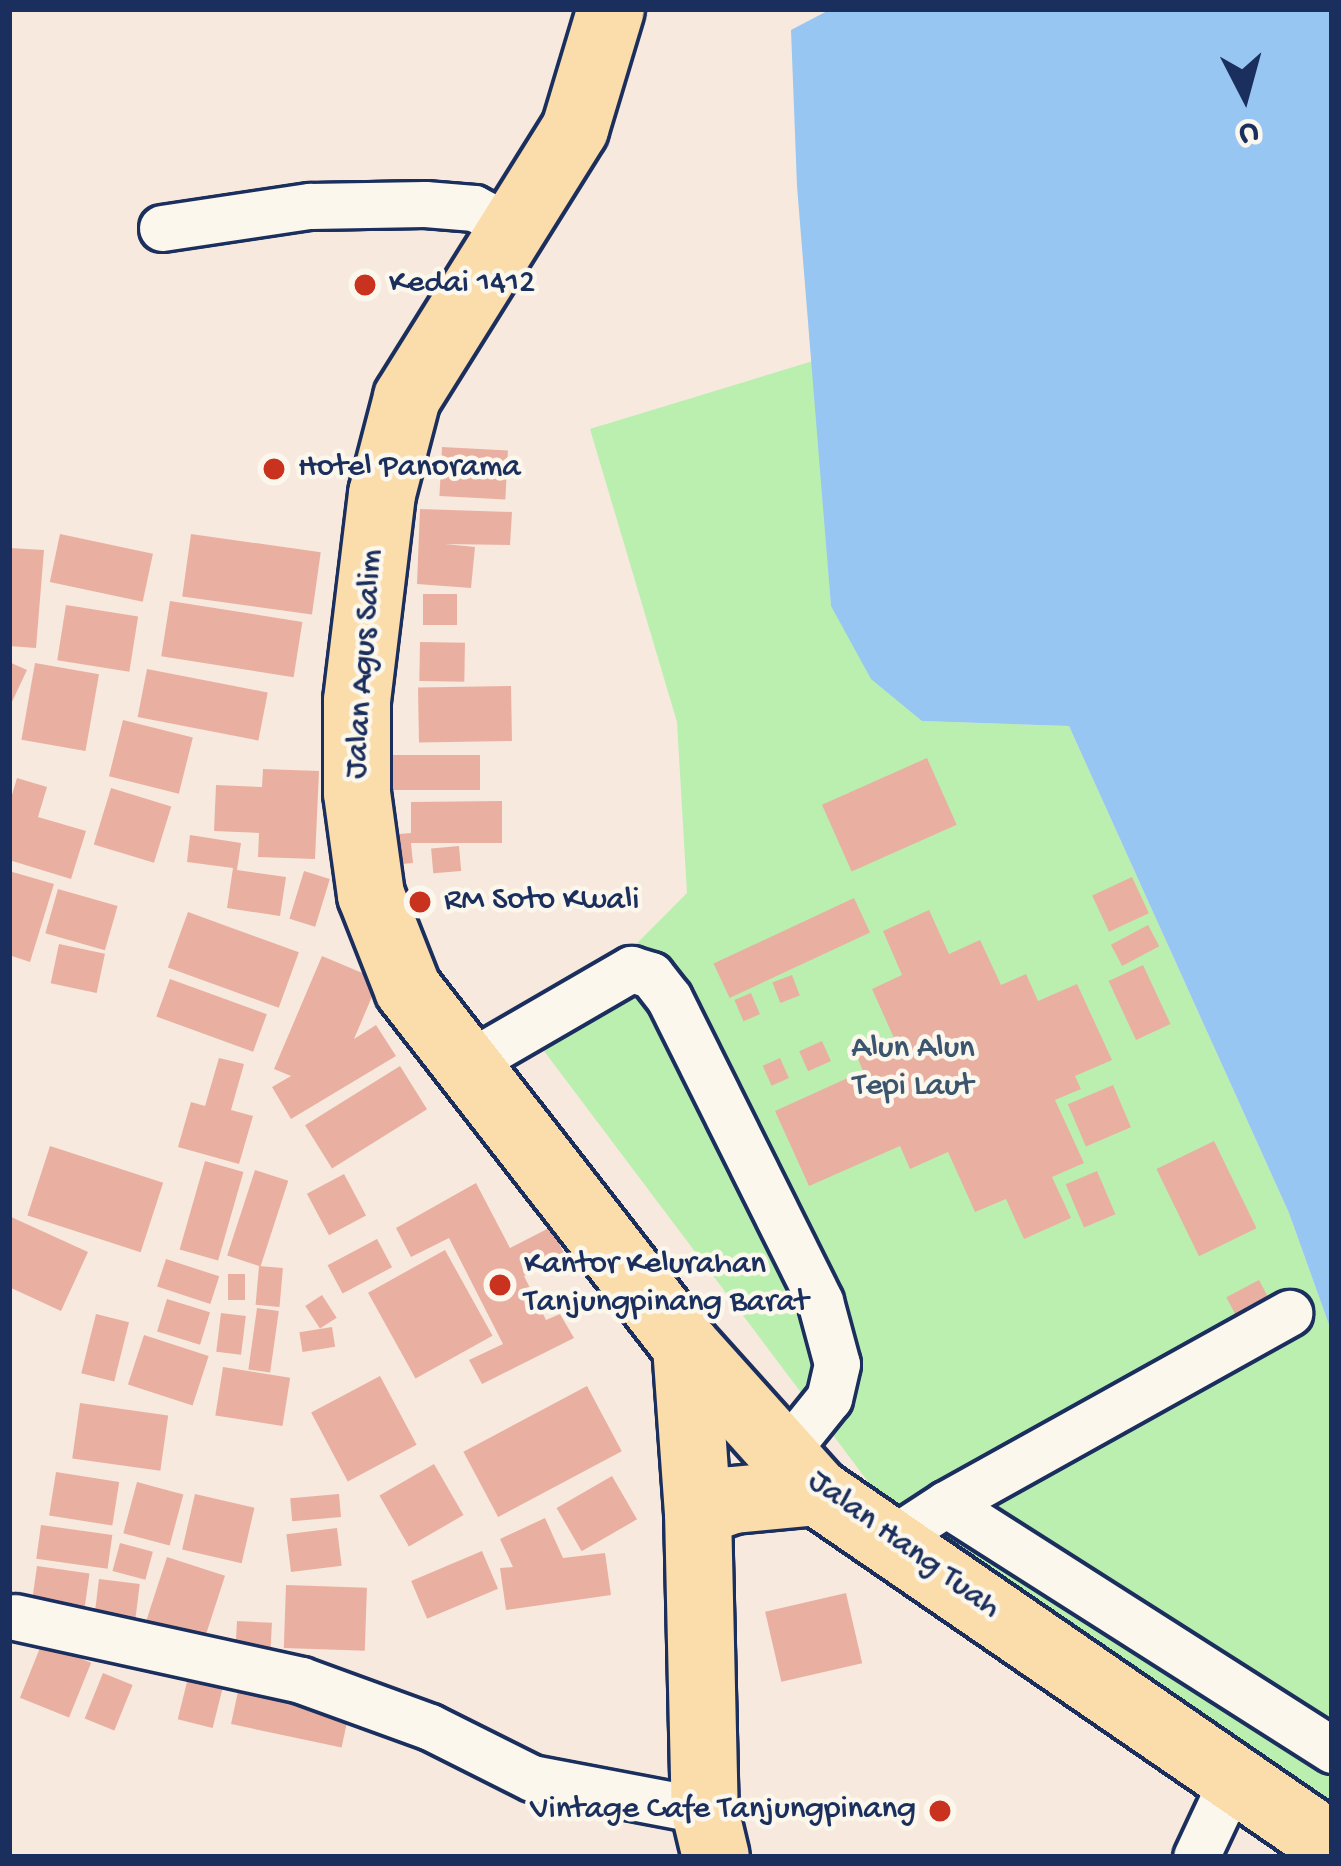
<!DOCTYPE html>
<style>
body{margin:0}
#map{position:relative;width:1341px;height:1866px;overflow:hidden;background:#f7e9dd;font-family:"Gochi Hand",sans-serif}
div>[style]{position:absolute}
.green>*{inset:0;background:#baefb0}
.water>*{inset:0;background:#97c6f2}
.building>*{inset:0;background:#e9b0a2;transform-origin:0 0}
.roads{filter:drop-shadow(3px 0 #1b2f5e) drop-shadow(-3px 0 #1b2f5e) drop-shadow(0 3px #1b2f5e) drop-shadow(0 -3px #1b2f5e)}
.minor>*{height:45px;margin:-22.5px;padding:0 22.5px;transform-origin:22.5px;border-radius:22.5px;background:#fbf7ec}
.highway>*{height:66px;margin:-33px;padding:0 33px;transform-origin:33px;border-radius:33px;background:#faddab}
.dots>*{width:33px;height:33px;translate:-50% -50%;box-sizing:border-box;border:6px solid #fbf7ec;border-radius:50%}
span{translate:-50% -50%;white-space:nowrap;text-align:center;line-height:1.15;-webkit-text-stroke:9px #fbf7ec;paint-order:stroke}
.poi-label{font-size:33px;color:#1b2f5e}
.left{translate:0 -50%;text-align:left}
.right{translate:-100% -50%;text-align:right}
.street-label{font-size:33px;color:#1b2f5e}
.park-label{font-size:33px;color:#3b556e}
.frame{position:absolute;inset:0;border:12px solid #1b2f5e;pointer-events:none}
.north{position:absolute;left:1185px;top:36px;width:120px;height:120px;-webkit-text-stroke:9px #fbf7ec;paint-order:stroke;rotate:174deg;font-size:33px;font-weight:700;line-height:48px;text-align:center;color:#1b2f5e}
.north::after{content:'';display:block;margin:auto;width:42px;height:54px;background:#1b2f5e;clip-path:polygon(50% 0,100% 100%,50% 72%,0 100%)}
</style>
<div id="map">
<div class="green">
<div style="clip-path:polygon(813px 361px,831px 606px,922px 721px,1069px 726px,1289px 1213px,1332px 1333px,1332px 1844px,924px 1556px,538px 1043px,687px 893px,677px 722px,590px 429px)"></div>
</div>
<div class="water">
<div style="clip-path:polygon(831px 9px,1332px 9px,1332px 1333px,1289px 1213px,1069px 726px,922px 721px,871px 679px,831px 606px,797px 186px,791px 30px)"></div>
</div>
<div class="building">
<div style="left:442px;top:447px;width:66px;height:49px;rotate:3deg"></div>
<div style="clip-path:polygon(420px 509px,512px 512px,510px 545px,445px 544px,475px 547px,471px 588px,417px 584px)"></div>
<div style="left:60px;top:534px;width:95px;height:49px;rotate:12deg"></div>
<div style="left:191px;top:534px;width:131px;height:63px;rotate:8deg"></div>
<div style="clip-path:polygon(9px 548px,44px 550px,36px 648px,9px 646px)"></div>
<div style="left:457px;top:594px;width:31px;height:34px;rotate:90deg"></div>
<div style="left:170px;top:601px;width:134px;height:56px;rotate:9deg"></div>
<div style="left:66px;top:605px;width:73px;height:56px;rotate:9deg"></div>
<div style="left:420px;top:642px;width:45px;height:39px;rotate:1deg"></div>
<div style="clip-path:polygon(9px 662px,27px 670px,9px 708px)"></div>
<div style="left:35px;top:663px;width:65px;height:78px;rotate:10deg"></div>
<div style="left:147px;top:669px;width:123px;height:49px;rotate:11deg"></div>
<div style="left:511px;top:686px;width:55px;height:93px;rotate:89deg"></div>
<div style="left:123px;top:720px;width:72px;height:58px;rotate:14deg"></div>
<div style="left:480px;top:755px;width:35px;height:89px;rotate:90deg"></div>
<div style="left:927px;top:758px;width:73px;height:115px;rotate:66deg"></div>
<div style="clip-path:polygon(263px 769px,319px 771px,315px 859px,258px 857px,259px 833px,214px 831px,216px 785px,262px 787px)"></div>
<div style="clip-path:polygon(17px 778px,47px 787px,38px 817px,86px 831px,71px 879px,9px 860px,9px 805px)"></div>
<div style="left:111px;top:788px;width:63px;height:59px;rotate:17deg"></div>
<div style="clip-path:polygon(502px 801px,502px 843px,411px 843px,413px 863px,391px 865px,388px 835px,411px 833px,411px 802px)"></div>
<div style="clip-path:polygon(190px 835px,241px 843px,237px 870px,286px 877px,280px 916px,227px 908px,233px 868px,187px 862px)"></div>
<div style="left:459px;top:846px;width:25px;height:28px;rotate:85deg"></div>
<div style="clip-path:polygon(9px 871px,54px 884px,30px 962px,9px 955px)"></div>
<div style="left:304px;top:871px;width:27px;height:50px;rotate:17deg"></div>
<div style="left:1132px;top:877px;width:40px;height:44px;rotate:65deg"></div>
<div style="left:58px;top:889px;width:62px;height:46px;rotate:16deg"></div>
<div style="left:854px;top:898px;width:38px;height:155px;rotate:65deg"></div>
<div style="clip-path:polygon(929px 910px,949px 954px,980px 940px,1001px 985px,1026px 974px,1038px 1001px,1077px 984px,1112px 1060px,1075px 1076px,1081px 1089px,1055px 1100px,1084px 1163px,1052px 1177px,1071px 1218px,1024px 1239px,1006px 1199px,975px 1212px,948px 1152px,910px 1169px,900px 1146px,809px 1186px,775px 1111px,863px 1071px,856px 1054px,894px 1038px,872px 989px,902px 975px,883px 931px)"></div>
<div style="left:188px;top:912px;width:118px;height:59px;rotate:20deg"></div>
<div style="left:1148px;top:925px;width:24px;height:42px;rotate:62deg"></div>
<div style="left:59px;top:944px;width:47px;height:40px;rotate:12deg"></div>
<div style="clip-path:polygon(322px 956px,379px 980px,354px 1039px,376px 1025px,396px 1056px,291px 1119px,272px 1087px,291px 1076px,274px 1069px)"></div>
<div style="left:1143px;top:965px;width:65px;height:38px;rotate:65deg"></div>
<div style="left:792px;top:975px;width:22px;height:21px;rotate:69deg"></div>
<div style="left:170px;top:979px;width:103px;height:40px;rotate:20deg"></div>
<div style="left:751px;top:993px;width:23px;height:18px;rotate:67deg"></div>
<div style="left:822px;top:1041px;width:22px;height:25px;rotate:66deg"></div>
<div style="clip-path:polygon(219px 1058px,244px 1064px,231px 1110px,253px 1116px,239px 1164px,178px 1147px,191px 1102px,205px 1106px)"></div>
<div style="left:780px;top:1058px;width:22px;height:19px;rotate:66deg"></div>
<div style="left:400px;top:1066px;width:51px;height:112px;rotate:58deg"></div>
<div style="left:1113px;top:1085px;width:46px;height:49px;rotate:67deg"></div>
<div style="left:1214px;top:1141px;width:97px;height:64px;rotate:64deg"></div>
<div style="left:50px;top:1146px;width:119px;height:73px;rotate:18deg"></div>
<div style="left:205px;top:1161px;width:40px;height:92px;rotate:16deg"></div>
<div style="left:255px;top:1170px;width:35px;height:90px;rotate:18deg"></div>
<div style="left:1097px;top:1171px;width:47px;height:34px;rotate:67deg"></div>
<div style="left:344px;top:1174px;width:47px;height:42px;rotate:62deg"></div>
<div style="clip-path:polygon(476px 1183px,510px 1248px,551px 1227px,565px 1255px,524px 1276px,546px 1320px,560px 1314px,574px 1338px,482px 1384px,469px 1360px,503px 1344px,449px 1238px,411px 1257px,396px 1228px)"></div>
<div style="clip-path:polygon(9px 1216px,88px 1252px,61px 1311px,9px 1287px)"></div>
<div style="left:377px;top:1239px;width:32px;height:56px;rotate:62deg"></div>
<div style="left:445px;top:1250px;width:98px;height:88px;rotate:61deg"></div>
<div style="left:166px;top:1259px;width:56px;height:29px;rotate:18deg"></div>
<div style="left:259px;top:1266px;width:24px;height:39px;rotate:5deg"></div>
<div style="left:228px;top:1274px;width:17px;height:26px"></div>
<div style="left:1259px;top:1280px;width:38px;height:37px;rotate:62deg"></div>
<div style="left:322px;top:1295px;width:27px;height:20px;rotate:57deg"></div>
<div style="left:167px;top:1299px;width:45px;height:34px;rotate:17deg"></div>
<div style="left:257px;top:1308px;width:22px;height:62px;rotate:8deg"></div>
<div style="left:221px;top:1313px;width:25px;height:39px;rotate:7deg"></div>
<div style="left:96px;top:1314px;width:34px;height:61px;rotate:14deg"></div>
<div style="left:332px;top:1327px;width:20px;height:33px;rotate:81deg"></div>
<div style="left:144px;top:1335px;width:68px;height:52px;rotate:18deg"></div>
<div style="left:223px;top:1367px;width:68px;height:49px;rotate:9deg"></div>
<div style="left:380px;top:1376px;width:78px;height:78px;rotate:62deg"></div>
<div style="left:587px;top:1386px;width:74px;height:140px;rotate:62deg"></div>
<div style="left:80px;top:1403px;width:89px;height:56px;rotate:8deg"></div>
<div style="left:434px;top:1464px;width:59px;height:63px;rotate:60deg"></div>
<div style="left:56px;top:1472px;width:64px;height:44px;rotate:9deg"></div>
<div style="left:612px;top:1476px;width:50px;height:64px;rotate:60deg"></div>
<div style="left:137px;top:1482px;width:48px;height:53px;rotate:15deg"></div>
<div style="left:195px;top:1494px;width:61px;height:57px;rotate:13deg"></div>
<div style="left:339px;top:1494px;width:23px;height:49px;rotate:85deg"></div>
<div style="clip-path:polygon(545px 1518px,563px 1558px,605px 1553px,611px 1595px,506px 1610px,500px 1568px,513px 1567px,500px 1539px)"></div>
<div style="left:41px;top:1525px;width:72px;height:34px;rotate:8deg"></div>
<div style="left:337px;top:1528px;width:38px;height:51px;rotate:83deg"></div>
<div style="left:120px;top:1543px;width:34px;height:29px;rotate:15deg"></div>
<div style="left:482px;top:1551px;width:41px;height:77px;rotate:67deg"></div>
<div style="left:167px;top:1557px;width:61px;height:75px;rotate:18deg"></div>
<div style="left:37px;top:1566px;width:53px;height:49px;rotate:8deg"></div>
<div style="left:99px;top:1579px;width:41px;height:49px;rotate:7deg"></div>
<div style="left:286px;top:1585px;width:81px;height:63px;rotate:2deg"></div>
<div style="left:846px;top:1593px;width:72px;height:83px;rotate:77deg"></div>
<div style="left:237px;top:1621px;width:35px;height:40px;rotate:3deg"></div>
<div style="left:42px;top:1643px;width:53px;height:59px;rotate:22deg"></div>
<div style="left:192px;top:1662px;width:36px;height:59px;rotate:14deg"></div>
<div style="left:103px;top:1673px;width:32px;height:49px;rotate:22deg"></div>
<div style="left:240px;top:1682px;width:113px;height:43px;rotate:12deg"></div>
</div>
<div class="roads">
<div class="minor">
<div style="left:162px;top:228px;width:150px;rotate:-8.5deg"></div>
<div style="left:310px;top:206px;width:115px;rotate:-1deg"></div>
<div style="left:425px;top:204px;width:49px;rotate:4.7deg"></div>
<div style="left:474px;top:208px;width:40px;rotate:28deg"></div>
<div style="left:467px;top:1064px;width:190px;rotate:-30.1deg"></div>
<div style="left:631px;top:969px;width:21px;rotate:17deg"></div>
<div style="left:651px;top:975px;width:29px;rotate:52deg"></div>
<div style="left:669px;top:998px;width:339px;rotate:63.5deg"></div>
<div style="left:820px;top:1301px;width:65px;rotate:74.9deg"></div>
<div style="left:837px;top:1364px;width:35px;rotate:103deg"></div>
<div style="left:829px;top:1398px;width:72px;rotate:128.8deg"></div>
<div style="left:946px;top:1504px;width:458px;rotate:32.5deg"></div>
<div style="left:889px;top:1541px;width:68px;rotate:-33deg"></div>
<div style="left:946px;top:1504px;width:393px;rotate:-29.1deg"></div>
<div style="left:15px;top:1617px;width:293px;rotate:12.4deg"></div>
<div style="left:301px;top:1680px;width:137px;rotate:20deg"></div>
<div style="left:430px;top:1727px;width:114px;rotate:26.6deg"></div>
<div style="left:532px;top:1778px;width:176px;rotate:10.8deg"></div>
<div style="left:1196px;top:1857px;width:87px;rotate:-64.9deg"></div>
</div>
<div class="highway">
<div style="left:611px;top:9px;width:125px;rotate:106.7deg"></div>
<div style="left:575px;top:129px;width:317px;rotate:122deg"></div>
<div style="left:407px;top:398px;width:99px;rotate:104.6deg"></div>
<div style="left:382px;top:494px;width:209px;rotate:96.9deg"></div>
<div style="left:357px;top:701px;width:92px;rotate:90deg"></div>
<div style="left:357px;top:793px;width:103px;rotate:82.2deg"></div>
<div style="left:371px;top:895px;width:101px;rotate:68.5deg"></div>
<div style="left:408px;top:989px;width:452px;rotate:52.1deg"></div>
<div style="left:686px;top:1346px;width:196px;rotate:48.1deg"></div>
<div style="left:817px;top:1492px;width:625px;rotate:34.5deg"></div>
<div style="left:686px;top:1346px;width:166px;rotate:85.9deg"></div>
<div style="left:698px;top:1512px;width:299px;rotate:88.7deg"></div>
<div style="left:705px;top:1811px;width:47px;rotate:76.6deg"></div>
<div style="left:698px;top:1512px;width:37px;rotate:-19deg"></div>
<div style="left:733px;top:1500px;width:84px;rotate:-5.4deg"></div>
</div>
</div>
<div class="dots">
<div style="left:365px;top:285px;background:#c8321e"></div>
<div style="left:274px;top:469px;background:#c8321e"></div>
<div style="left:420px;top:902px;background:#c8321e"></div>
<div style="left:500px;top:1285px;background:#c8321e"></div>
<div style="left:940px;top:1811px;background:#c8321e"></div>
</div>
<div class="poi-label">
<span class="left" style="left:389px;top:285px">Kedai 1412</span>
<span class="left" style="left:298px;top:469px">Hotel Panorama</span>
<span class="left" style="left:444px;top:902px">RM Soto Kwali</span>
<span class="left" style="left:524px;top:1285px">Kantor Kelurahan<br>Tanjungpinang Barat</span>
<span class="right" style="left:916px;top:1811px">Vintage Cafe Tanjungpinang</span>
</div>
<div class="street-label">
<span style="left:366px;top:664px;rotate:-86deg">Jalan Agus Salim</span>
<span style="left:903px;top:1546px;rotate:36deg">Jalan Hang Tuah</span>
</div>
<div class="park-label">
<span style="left:913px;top:1069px">Alun Alun<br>Tepi Laut</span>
</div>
<div class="frame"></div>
<div class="north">U</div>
</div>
